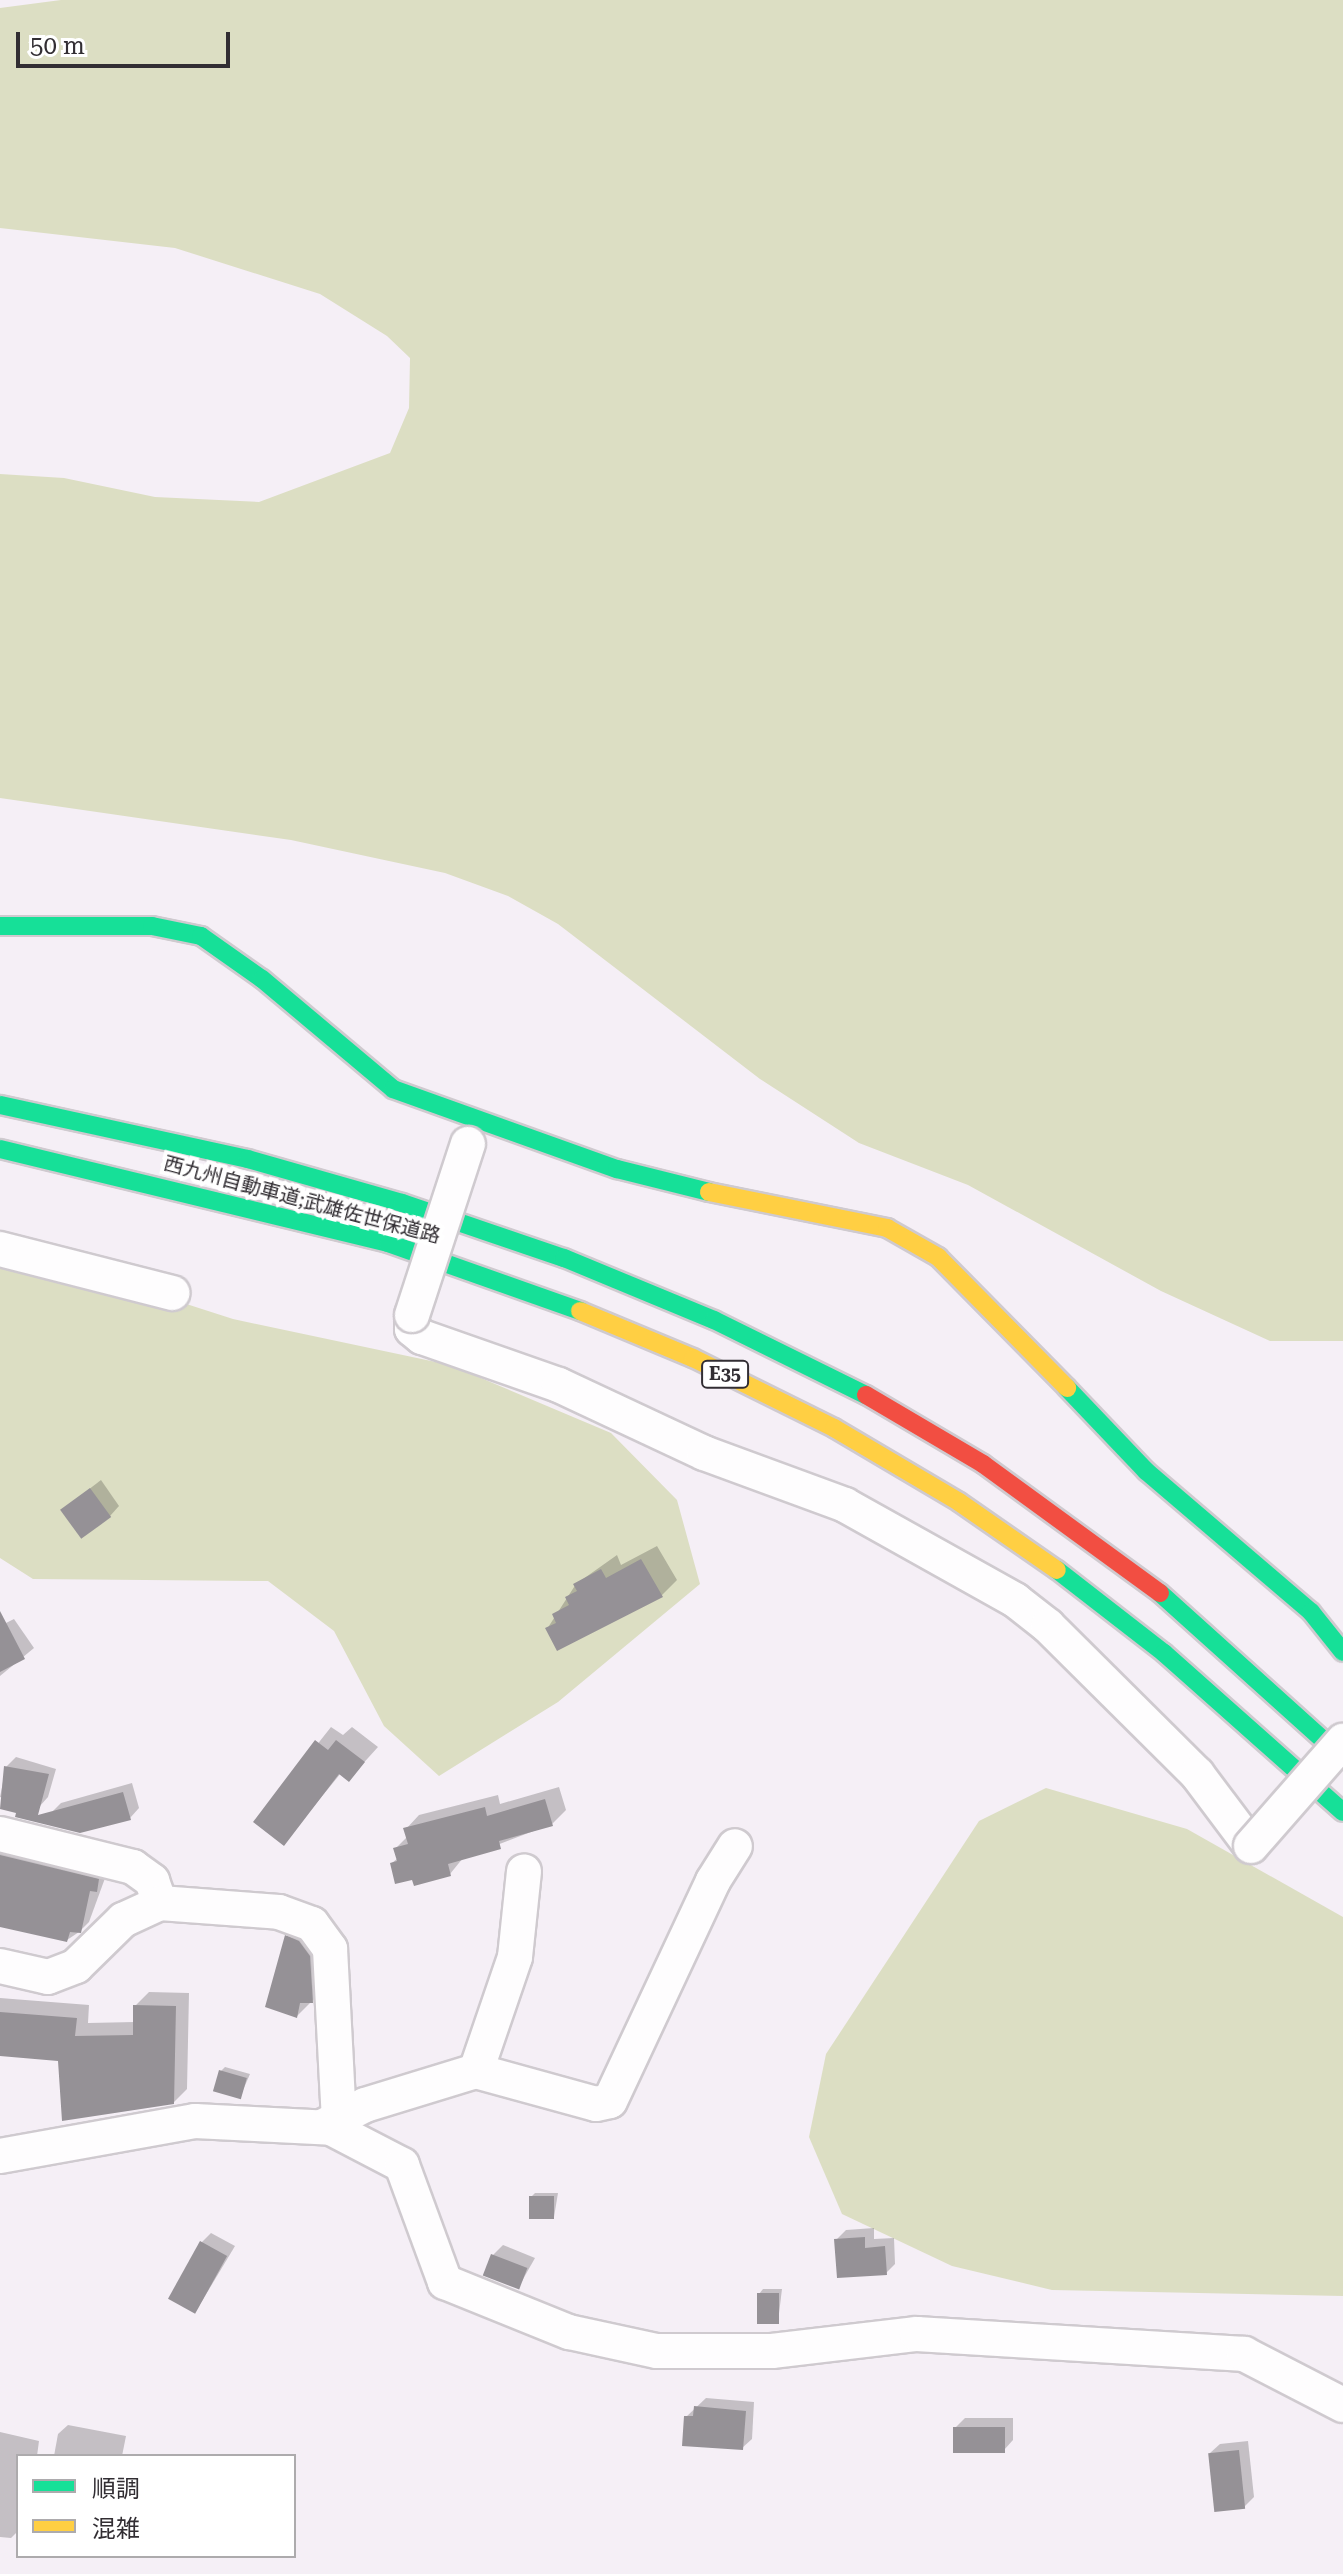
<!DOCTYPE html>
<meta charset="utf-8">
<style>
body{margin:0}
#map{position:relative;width:1343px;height:2574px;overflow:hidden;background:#f5eff6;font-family:"Roboto Serif","Noto Sans JP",serif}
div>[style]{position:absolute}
.green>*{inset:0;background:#dcdec3}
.shadow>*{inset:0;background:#0003}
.building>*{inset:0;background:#959196;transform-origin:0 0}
.roads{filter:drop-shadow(2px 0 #cfcacf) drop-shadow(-2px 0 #cfcacf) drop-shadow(0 2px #cfcacf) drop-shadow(0 -2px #cfcacf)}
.street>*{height:34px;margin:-17px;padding:0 17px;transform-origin:17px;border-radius:17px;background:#fefdfe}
.fast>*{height:18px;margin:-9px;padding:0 9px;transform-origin:9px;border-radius:9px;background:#16e098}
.slow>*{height:18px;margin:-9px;padding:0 9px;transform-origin:9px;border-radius:9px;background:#ffcf43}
.jam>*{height:18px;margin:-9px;padding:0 9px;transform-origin:9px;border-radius:9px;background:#f24e42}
.bridges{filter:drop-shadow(2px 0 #cfcacf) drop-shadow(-2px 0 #cfcacf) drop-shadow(0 2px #cfcacf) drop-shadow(0 -2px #cfcacf)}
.street-bridge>*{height:34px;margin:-17px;padding:0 17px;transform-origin:17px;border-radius:17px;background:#fefdfe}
span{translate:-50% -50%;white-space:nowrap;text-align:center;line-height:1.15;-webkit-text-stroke:8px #fff;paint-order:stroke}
.shield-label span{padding:2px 6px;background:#fff;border:2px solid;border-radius:6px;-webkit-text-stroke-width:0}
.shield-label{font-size:18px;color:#322e33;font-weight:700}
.street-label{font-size:20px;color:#322e33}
.legend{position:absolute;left:16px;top:2454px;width:280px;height:104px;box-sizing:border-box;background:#fff;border:2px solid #adabad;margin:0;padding:10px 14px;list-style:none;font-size:24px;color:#322e33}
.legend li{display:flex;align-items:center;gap:16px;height:40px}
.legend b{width:40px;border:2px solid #adabad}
.scale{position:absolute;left:16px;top:32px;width:214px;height:36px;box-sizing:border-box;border:4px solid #322e33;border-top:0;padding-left:10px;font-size:24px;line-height:28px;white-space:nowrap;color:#322e33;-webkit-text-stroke:6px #fff;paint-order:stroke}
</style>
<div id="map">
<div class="green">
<div style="clip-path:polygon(61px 0,1343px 0,1343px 1341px,1270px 1341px,1161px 1291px,968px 1185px,859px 1143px,760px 1079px,558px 924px,508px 896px,445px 873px,291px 840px,0 798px,0 474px,64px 478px,155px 497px,259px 502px,390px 453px,409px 408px,410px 358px,387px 336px,320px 294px,175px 248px,0 228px,0 8px)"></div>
<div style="clip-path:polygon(0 1244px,233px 1319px,450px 1365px,611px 1433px,677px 1500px,700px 1584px,558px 1702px,439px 1776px,384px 1726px,334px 1631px,268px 1581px,33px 1579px,0 1558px)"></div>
<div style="clip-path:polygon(1046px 1788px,1187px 1829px,1343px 1917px,1343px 2296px,1052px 2290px,952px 2266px,842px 2214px,809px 2137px,826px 2054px,979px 1821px)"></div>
</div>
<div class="shadow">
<div style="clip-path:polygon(101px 1480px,119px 1506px,110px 1516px,62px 1510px)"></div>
<div style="clip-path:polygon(657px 1546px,677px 1580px,662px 1595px,558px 1649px,547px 1629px,576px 1584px,617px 1555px,621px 1565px)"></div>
<div style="clip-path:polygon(14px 1619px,34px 1648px,0 1676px,0 1626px)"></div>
<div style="clip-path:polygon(331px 1727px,343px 1735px,352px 1727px,378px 1747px,349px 1779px,341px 1773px,284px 1843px,256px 1822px)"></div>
<div style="clip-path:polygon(16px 1757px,56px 1769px,48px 1797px,39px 1807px,0 1797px,6px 1767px)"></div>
<div style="clip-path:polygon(132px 1783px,139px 1808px,130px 1818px,106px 1824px,53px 1811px,61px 1803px)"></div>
<div style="clip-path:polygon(559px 1787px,566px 1810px,552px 1824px,463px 1858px,450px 1874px,414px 1878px,392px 1863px,398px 1858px,395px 1849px,408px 1836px,406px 1829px,419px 1815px,498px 1795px,500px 1804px)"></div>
<div style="clip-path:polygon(0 1839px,108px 1870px,89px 1922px,79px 1932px,67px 1940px,0 1925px)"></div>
<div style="clip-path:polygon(296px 1927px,309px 1932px,322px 1991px,297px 2016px,287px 1936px)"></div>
<div style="clip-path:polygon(149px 1992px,189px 1993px,187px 2089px,173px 2103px,60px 2059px,0 2054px,0 1998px,89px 2005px,88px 2023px,135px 2022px,135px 2006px)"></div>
<div style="clip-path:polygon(225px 2067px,250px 2074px,240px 2097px,221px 2071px)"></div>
<div style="clip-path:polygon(535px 2193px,558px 2193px,554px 2217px,531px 2197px)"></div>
<div style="clip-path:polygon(874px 2228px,874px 2239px,894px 2238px,895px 2264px,886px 2273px,836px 2240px,846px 2230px)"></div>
<div style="clip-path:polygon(211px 2233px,235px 2246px,196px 2311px,201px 2243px)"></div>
<div style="clip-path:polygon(503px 2245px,535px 2258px,518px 2288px,493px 2255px)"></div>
<div style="clip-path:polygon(763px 2289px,782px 2289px,778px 2322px,759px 2294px)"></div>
<div style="clip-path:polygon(706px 2398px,754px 2402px,752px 2439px,742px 2448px,686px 2417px)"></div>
<div style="clip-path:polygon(965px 2418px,1013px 2418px,1013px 2440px,1004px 2450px,955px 2428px)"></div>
<div style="clip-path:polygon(68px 2425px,126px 2436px,122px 2456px,54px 2456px,58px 2434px)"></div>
<div style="clip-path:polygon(0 2432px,39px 2441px,37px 2456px,18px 2456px,18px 2531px,11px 2538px,0 2537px)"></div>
<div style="clip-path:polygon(1248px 2441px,1254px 2497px,1244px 2507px,1210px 2453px,1220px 2444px)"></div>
</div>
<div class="building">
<div style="left:90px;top:1488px;width:36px;height:37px;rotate:54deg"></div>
<div style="clip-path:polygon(641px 1559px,663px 1597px,557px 1651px,545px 1628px,556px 1623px,552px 1614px,569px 1605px,565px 1597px,577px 1591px,573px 1584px,601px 1569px,606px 1578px)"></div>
<div style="clip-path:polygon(0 1611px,25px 1659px,0 1672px)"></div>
<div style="clip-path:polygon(315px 1740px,328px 1750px,336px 1740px,365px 1762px,349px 1782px,339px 1774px,284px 1846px,253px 1822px)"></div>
<div style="clip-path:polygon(4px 1766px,49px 1774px,38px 1815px,123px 1792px,131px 1820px,80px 1833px,15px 1817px,16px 1813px,0 1809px)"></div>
<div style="clip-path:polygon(545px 1799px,553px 1826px,499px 1841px,501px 1849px,448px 1864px,451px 1876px,414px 1886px,412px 1880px,395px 1884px,390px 1863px,397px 1861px,393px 1848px,408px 1844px,403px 1828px,485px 1807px,487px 1816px)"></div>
<div style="clip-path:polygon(0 1855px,99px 1879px,97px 1892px,90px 1891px,81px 1933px,70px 1932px,67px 1942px,0 1927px)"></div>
<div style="clip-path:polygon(285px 1935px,299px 1941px,310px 1956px,313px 2003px,300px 2003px,297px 2018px,265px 2007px)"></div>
<div style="clip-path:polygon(133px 2005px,176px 2006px,174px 2104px,62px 2121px,58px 2061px,0 2056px,0 2012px,77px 2018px,75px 2036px,133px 2035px)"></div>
<div style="left:219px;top:2070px;width:29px;height:22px;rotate:16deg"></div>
<div style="left:529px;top:2196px;width:25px;height:23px"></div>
<div style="clip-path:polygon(865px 2237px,865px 2248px,885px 2246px,887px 2275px,837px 2278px,834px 2239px)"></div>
<div style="left:200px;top:2241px;width:31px;height:66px;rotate:29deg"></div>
<div style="left:491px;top:2254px;width:39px;height:23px;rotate:21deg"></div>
<div style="left:757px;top:2293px;width:22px;height:31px"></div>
<div style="clip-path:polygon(694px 2406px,746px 2411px,743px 2450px,682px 2446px,684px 2416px,693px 2416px)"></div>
<div style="left:953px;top:2427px;width:52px;height:26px"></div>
<div style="left:1239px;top:2450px;width:59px;height:31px;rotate:84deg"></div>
</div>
<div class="roads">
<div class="street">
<div style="left:0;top:1249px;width:178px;rotate:14.3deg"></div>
<div style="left:412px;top:1315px;width:14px;rotate:90deg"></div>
<div style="left:412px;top:1329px;width:13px;rotate:39deg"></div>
<div style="left:422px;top:1337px;width:145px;rotate:19.3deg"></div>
<div style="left:559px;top:1385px;width:160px;rotate:25.1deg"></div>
<div style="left:704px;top:1453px;width:150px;rotate:20.2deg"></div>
<div style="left:845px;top:1505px;width:195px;rotate:29.2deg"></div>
<div style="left:1015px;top:1600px;width:42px;rotate:38.2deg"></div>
<div style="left:1048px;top:1626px;width:210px;rotate:44.8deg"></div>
<div style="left:1197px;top:1774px;width:90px;rotate:53.1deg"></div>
<div style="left:0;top:1834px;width:137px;rotate:13.9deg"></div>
<div style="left:133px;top:1867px;width:24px;rotate:36deg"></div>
<div style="left:152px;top:1881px;width:23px;rotate:70deg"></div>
<div style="left:0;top:1966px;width:49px;rotate:12.9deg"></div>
<div style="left:48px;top:1977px;width:30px;rotate:-21deg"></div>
<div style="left:76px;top:1966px;width:66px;rotate:-44.4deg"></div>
<div style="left:123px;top:1920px;width:41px;rotate:-24.7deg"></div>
<div style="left:160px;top:1903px;width:119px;rotate:4.3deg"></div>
<div style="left:279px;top:1912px;width:35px;rotate:20deg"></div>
<div style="left:312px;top:1924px;width:31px;rotate:54deg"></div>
<div style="left:330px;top:1949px;width:169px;rotate:87deg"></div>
<div style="left:476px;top:2071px;width:120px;rotate:-71.1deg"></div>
<div style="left:515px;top:1957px;width:86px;rotate:-84deg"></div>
<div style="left:322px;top:2127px;width:48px;rotate:-27.1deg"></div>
<div style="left:365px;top:2105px;width:116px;rotate:-17deg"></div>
<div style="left:476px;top:2071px;width:124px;rotate:15.4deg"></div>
<div style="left:596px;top:2104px;width:14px;rotate:-12deg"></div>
<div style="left:610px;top:2101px;width:243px;rotate:-64.9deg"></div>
<div style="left:713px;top:1881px;width:41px;rotate:-57.8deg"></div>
<div style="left:0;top:2156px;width:198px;rotate:-10.2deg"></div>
<div style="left:195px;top:2121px;width:136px;rotate:2.9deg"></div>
<div style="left:331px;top:2128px;width:80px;rotate:27.5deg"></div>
<div style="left:402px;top:2165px;width:125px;rotate:69.8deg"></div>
<div style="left:445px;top:2282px;width:134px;rotate:22deg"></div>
<div style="left:569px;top:2332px;width:90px;rotate:12.2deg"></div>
<div style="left:657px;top:2351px;width:115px"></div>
<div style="left:772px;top:2351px;width:146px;rotate:-6.7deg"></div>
<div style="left:917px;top:2334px;width:328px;rotate:3.5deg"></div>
<div style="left:1244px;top:2354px;width:111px;rotate:27.3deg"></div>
</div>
<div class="fast">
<div style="left:0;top:926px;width:152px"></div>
<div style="left:152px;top:926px;width:50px;rotate:11.5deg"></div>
<div style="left:201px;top:936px;width:75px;rotate:35.2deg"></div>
<div style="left:262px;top:979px;width:171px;rotate:40deg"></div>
<div style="left:393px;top:1089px;width:238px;rotate:19.7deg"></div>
<div style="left:617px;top:1169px;width:95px;rotate:14deg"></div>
<div style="left:0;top:1105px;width:254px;rotate:12.3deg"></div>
<div style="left:248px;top:1159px;width:160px;rotate:15.9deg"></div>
<div style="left:402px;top:1203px;width:171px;rotate:18.8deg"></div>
<div style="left:564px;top:1258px;width:162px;rotate:22.5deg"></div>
<div style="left:714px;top:1320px;width:169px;rotate:26.3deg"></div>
<div style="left:0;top:1149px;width:399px;rotate:13.6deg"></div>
<div style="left:388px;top:1243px;width:204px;rotate:19.5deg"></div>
<div style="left:1067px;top:1388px;width:115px;rotate:46.4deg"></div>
<div style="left:1146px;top:1471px;width:217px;rotate:40.5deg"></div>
<div style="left:1311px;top:1612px;width:51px;rotate:51.3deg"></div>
<div style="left:1057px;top:1570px;width:135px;rotate:37.8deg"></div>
<div style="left:1164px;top:1653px;width:239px;rotate:41.6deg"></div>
<div style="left:1160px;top:1593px;width:246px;rotate:42deg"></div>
</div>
<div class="slow">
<div style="left:709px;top:1192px;width:182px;rotate:11.4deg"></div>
<div style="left:887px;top:1228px;width:59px;rotate:29.6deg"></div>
<div style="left:938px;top:1257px;width:184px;rotate:45.4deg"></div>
<div style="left:580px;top:1311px;width:122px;rotate:22.6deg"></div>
<div style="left:693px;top:1358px;width:157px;rotate:26.4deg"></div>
<div style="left:834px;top:1428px;width:145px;rotate:30.6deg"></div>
<div style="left:959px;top:1502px;width:119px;rotate:34.8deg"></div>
</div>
<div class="jam">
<div style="left:866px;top:1395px;width:136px;rotate:30.5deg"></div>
<div style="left:983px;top:1464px;width:219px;rotate:36.1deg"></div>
</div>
</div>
<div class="bridges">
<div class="street-bridge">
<div style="left:412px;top:1315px;width:180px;rotate:-71.9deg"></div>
<div style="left:1251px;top:1846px;width:140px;rotate:-48.8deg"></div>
</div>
</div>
<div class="shield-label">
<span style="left:725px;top:1374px">E35</span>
</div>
<div class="street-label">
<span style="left:302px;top:1200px;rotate:15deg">西九州自動車道;武雄佐世保道路</span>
</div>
<ul class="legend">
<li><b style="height:10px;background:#16e098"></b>順調</li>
<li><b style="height:10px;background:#ffcf43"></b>混雑</li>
</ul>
<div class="scale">50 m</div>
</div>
